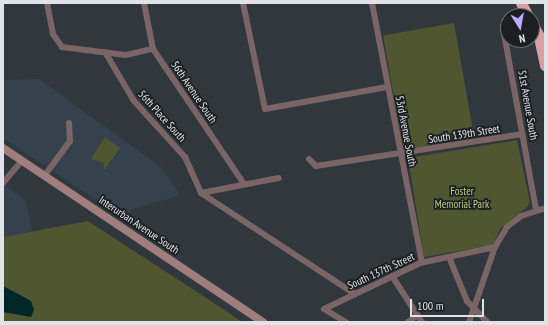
<!DOCTYPE html>
<style>
body{margin:0}
#map{position:relative;width:548px;height:325px;overflow:hidden;background:#30383e;font-family:"PT Sans Narrow",sans-serif}
div>[style]{position:absolute}
.built>*{inset:0;background:#35424d}
.green>*{inset:0;background:#50562f;transform-origin:0 0}
.water>*{inset:0;background:#012627}
.minor>*{height:6px;margin:-3px;padding:0 3px;transform-origin:3px;border-radius:3px;background:#7b6465}
.secondary>*{height:8px;margin:-4px;padding:0 4px;transform-origin:4px;border-radius:4px;background:#a17d7e}
.motorway>*{height:11px;margin:-5.5px;padding:0 5.5px;transform-origin:5.5px;border-radius:5.5px;background:#d9a0a3}
span{translate:-50% -50%;white-space:nowrap;text-align:center;line-height:1.15;-webkit-text-stroke:3.5px #1b1f21;paint-order:stroke}
.street-label{font-size:11px;color:#e0e4e8}
.park-label{font-size:11px;color:#c1cc82}
.frame{position:absolute;inset:0;border:4px solid #e0e4e8;pointer-events:none}
.north{position:absolute;left:500px;top:8px;width:40px;height:40px;box-sizing:border-box;background:#1b1f21;border:1px solid #6a6e71;border-radius:50%;rotate:169deg;font-size:11px;font-weight:700;line-height:16px;text-align:center;color:#e0e4e8}
.north::after{content:'';display:block;margin:auto;width:14px;height:18px;background:#bda9f5;clip-path:polygon(50% 0,100% 100%,50% 72%,0 100%)}
.scale{position:absolute;left:410px;top:299px;width:74px;height:18px;box-sizing:border-box;border:2px solid #e0e4e8;border-top:0;padding-left:5px;font-size:12px;line-height:14px;white-space:nowrap;color:#e0e4e8;-webkit-text-stroke:3px #1b1f21;paint-order:stroke}
</style>
<div id="map">
<div class="built">
<div style="clip-path:polygon(39px 79px,162px 168px,180px 195px,133px 209px,125px 219px,3px 138px,3px 80px)"></div>
<div style="clip-path:polygon(3px 185px,26px 200px,32px 231px,3px 237px)"></div>
</div>
<div class="green">
<div style="left:454px;top:23px;width:116px;height:72px;rotate:80deg"></div>
<div style="clip-path:polygon(105px 137px,120px 148px,104px 170px,104px 163px,91px 159px)"></div>
<div style="clip-path:polygon(517px 140px,530px 202px,527px 207px,500px 229px,493px 245px,424px 257px,408px 158px)"></div>
<div style="clip-path:polygon(88px 221px,223px 309px,242px 322px,3px 322px,3px 237px)"></div>
</div>
<div class="water">
<div style="clip-path:polygon(3px 286px,31px 301px,34px 310px,31px 317px,3px 312px)"></div>
</div>
<div class="minor">
<div style="left:47px;top:3px;width:32px;rotate:79deg"></div>
<div style="left:53px;top:34px;width:16px;rotate:55deg"></div>
<div style="left:62px;top:47px;width:64px;rotate:7.1deg"></div>
<div style="left:126px;top:55px;width:28px;rotate:-13deg"></div>
<div style="left:144px;top:3px;width:47px;rotate:78.9deg"></div>
<div style="left:153px;top:49px;width:163px;rotate:56deg"></div>
<div style="left:243px;top:3px;width:108px;rotate:78.3deg"></div>
<div style="left:265px;top:109px;width:124px;rotate:-10.2deg"></div>
<div style="left:372px;top:3px;width:264px;rotate:79.1deg"></div>
<div style="left:503px;top:28px;width:185px;rotate:79.7deg"></div>
<div style="left:105px;top:52px;width:57px;rotate:59.4deg"></div>
<div style="left:134px;top:101px;width:76px;rotate:47.7deg"></div>
<div style="left:185px;top:157px;width:39px;rotate:66deg"></div>
<div style="left:201px;top:193px;width:184px;rotate:33.3deg"></div>
<div style="left:309px;top:159px;width:10px;rotate:45deg"></div>
<div style="left:316px;top:166px;width:209px;rotate:-8.8deg"></div>
<div style="left:45px;top:175px;width:42px;rotate:-53.7deg"></div>
<div style="left:70px;top:141px;width:18px;rotate:-93deg"></div>
<div style="left:3px;top:183px;width:30px;rotate:-50deg"></div>
<div style="left:201px;top:193px;width:79px;rotate:-10.9deg"></div>
<div style="left:449px;top:257px;width:48px;rotate:67.8deg"></div>
<div style="left:467px;top:301px;width:29px;rotate:46deg"></div>
<div style="left:392px;top:276px;width:55px;rotate:56.9deg"></div>
<div style="left:324px;top:309px;width:106px;rotate:-25.6deg"></div>
<div style="left:420px;top:263px;width:77px;rotate:-12deg"></div>
<div style="left:324px;top:309px;width:26px;rotate:31deg"></div>
<div style="left:408px;top:322px;width:12px;rotate:-35deg"></div>
<div style="left:469px;top:322px;width:79px;rotate:-70.9deg"></div>
<div style="left:495px;top:247px;width:23px;rotate:-59deg"></div>
<div style="left:507px;top:227px;width:18px;rotate:-38deg"></div>
<div style="left:521px;top:216px;width:25px;rotate:-18deg"></div>
</div>
<div class="secondary">
<div style="left:3px;top:148px;width:313px;rotate:33.8deg"></div>
</div>
<div class="motorway">
<div style="left:521px;top:3px;width:15px;rotate:62deg"></div>
<div style="left:532px;top:24px;width:22px;rotate:60deg"></div>
<div style="left:539px;top:37px;width:29px;rotate:78deg"></div>
</div>
<div class="street-label">
<span style="left:194px;top:92px;rotate:56deg">56th Avenue South</span>
<span style="left:528px;top:105px;rotate:80deg">51st Avenue South</span>
<span style="left:162px;top:116px;rotate:48deg">56th Place South</span>
<span style="left:406px;top:131px;rotate:79deg">53rd Avenue South</span>
<span style="left:464px;top:134px;rotate:-9deg">South 139th Street</span>
<span style="left:139px;top:225px;rotate:34deg">Interurban Avenue South</span>
<span style="left:381px;top:271px;rotate:-25deg">South 137th Street</span>
</div>
<div class="park-label">
<span style="left:462px;top:198px">Foster<br>Memorial Park</span>
</div>
<div class="frame"></div>
<div class="north">N</div>
<div class="scale">100 m</div>
</div>
